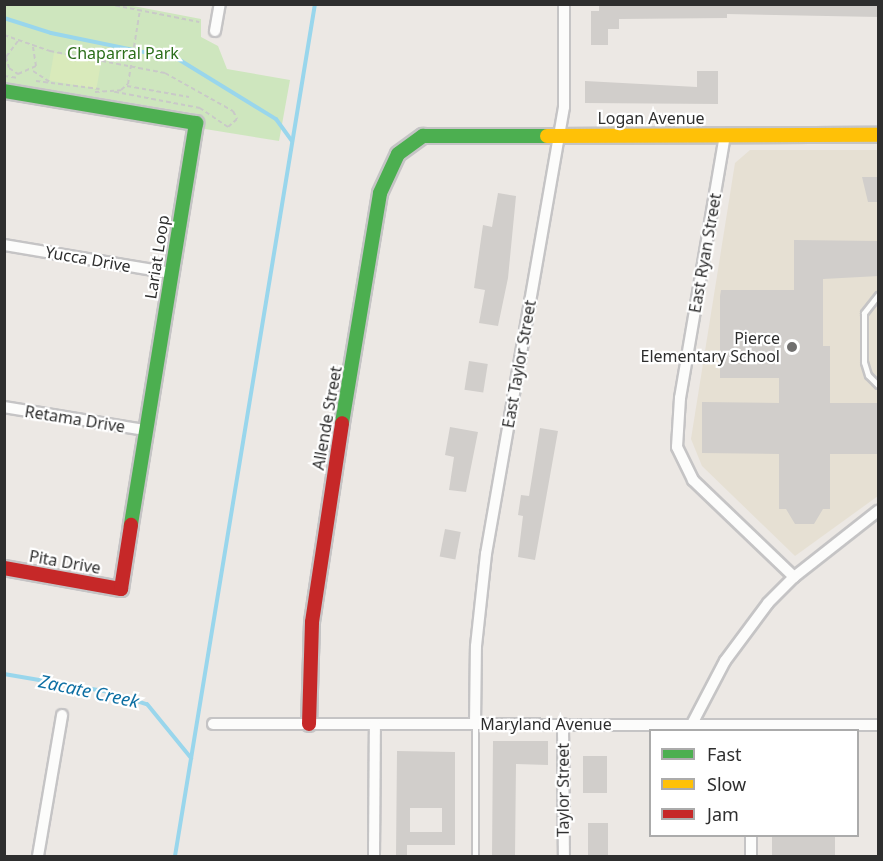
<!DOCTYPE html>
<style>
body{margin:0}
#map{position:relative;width:883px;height:861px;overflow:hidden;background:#ece8e4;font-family:"Noto Sans",sans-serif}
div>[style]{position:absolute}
.education>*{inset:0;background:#e6e0d3}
.green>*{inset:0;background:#cee6be}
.pitch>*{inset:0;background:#d9eabb;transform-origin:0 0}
.stream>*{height:4px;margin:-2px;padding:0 2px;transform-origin:2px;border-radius:2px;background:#99d6ec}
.building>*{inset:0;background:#d1cecb;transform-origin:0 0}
.path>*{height:2px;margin-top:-1px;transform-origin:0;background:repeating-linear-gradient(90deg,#c9c9c8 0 4.5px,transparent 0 7.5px)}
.roads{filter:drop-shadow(2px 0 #c5c4c5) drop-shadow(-2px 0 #c5c4c5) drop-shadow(0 2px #c5c4c5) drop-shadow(0 -2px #c5c4c5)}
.lane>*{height:5px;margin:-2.5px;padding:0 2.5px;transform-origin:2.5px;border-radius:2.5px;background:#fcfcfb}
.street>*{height:10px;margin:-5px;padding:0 5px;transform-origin:5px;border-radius:5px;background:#fcfcfb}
.fast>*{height:14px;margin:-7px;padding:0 7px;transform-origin:7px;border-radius:7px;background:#4caf50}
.slow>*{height:14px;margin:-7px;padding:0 7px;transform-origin:7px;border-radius:7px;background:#ffc107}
.jam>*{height:14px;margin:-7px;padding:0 7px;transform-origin:7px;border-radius:7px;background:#c62828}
.dots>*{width:16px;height:16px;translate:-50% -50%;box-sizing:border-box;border:3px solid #fff;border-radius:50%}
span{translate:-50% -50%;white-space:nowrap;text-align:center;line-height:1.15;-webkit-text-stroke:4.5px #fff;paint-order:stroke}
.park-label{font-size:16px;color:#2c6e1b}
.street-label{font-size:16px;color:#2e2e2e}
.poi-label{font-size:16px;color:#2e2e2e}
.right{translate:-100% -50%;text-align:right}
.water-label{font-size:18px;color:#0d6fa3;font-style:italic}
.frame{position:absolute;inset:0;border:6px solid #2e2e2e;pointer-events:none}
.legend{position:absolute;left:649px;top:729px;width:210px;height:108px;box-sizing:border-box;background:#fff;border:2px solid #ababab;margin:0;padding:8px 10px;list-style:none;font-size:18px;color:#2e2e2e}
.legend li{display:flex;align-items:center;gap:12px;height:30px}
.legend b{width:30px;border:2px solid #ababab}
</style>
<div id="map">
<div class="education">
<div style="clip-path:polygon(750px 150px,878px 150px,878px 496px,795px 556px,702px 466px,691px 439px,735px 163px)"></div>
</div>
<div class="green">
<div style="clip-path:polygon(4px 5px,128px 5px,201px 19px,201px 37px,218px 46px,227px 69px,290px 80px,279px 141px,205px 129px,205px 120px,198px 114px,5px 82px)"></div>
</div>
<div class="pitch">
<div style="left:54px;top:53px;width:48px;height:28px;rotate:10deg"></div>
</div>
<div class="stream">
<div style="left:4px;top:18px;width:49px;rotate:17.7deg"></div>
<div style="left:51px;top:33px;width:130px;rotate:11.6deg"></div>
<div style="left:178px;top:59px;width:115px;rotate:31.5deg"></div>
<div style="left:276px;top:119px;width:27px;rotate:54deg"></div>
<div style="left:4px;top:674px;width:107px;rotate:9.7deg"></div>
<div style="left:109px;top:692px;width:40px;rotate:18deg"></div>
<div style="left:147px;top:704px;width:70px;rotate:50.8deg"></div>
<div style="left:175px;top:856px;width:863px;rotate:-80.67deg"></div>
</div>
<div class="building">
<div style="clip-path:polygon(599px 4px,879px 4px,879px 17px,727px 14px,727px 18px,619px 19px,619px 29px,608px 29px,608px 45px,591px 45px,591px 11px,599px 11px)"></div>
<div style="clip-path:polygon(697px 71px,718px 71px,718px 104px,585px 103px,585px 81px,697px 87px)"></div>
<div style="clip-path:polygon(862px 177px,879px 177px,879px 202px,868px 202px)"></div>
<div style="clip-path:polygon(498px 193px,516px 196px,508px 278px,498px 326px,479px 323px,485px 290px,474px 288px,483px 225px,492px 227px)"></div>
<div style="clip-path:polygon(794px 240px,879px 241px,879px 276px,823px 279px,823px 346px,830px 346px,830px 403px,879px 403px,879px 454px,830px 454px,830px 509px,823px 509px,814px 524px,795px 524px,786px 509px,779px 509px,779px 454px,702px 453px,702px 402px,779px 403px,779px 378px,720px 378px,720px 296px,721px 290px,794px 290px)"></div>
<div style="left:469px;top:361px;width:19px;height:29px;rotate:9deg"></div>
<div style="clip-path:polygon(450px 427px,478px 432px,466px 492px,449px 490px,454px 457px,445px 455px)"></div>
<div style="clip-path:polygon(540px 428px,558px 431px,535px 560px,518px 557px,523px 516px,518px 515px,521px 495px,529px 496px)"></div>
<div style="left:445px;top:529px;width:16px;height:28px;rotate:11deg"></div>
<div style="clip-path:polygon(493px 741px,548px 741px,548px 765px,516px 764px,515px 856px,492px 856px)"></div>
<div style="clip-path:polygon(evenodd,397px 751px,455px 752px,455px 845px,407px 845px,407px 856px,396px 856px,397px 751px,410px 808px,442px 808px,442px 832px,410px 832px,410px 808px)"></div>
<div style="left:583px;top:756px;width:24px;height:37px"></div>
<div style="left:588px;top:823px;width:20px;height:33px"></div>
<div style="left:772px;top:836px;width:63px;height:20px"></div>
</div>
<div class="path">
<div style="left:108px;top:4px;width:93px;rotate:11.2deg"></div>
<div style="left:4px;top:35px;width:49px;rotate:19.2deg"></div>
<div style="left:50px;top:51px;width:117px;rotate:10.8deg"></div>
<div style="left:165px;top:73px;width:78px;rotate:29.2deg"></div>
<div style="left:233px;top:111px;width:9px;rotate:63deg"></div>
<div style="left:237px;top:119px;width:12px;rotate:138deg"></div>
<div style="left:228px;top:127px;width:34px;rotate:-146deg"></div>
<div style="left:200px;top:108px;width:91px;rotate:-169.2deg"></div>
<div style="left:18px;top:41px;width:20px;rotate:127deg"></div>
<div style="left:6px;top:57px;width:11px;rotate:75deg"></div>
<div style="left:9px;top:68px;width:11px;rotate:34deg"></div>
<div style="left:18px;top:74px;width:20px;rotate:-24deg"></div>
<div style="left:36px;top:66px;width:20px;rotate:-99deg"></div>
<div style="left:33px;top:71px;width:20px;rotate:33deg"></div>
<div style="left:4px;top:76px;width:15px;rotate:8deg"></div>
<div style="left:36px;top:81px;width:64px;rotate:7.2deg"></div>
<div style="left:127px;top:86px;width:63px;rotate:10.1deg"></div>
<div style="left:95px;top:92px;width:26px;rotate:-4deg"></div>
<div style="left:121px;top:90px;width:9px;rotate:-41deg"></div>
<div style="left:128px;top:84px;width:75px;rotate:-80.8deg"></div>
</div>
<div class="roads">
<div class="lane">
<div style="left:878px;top:295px;width:23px;rotate:128deg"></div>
<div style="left:864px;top:313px;width:49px;rotate:90deg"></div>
<div style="left:864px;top:362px;width:14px;rotate:73deg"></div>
<div style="left:868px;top:375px;width:14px;rotate:45deg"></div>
<div style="left:475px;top:856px;width:132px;rotate:-90deg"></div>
</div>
<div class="street">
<div style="left:215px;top:31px;width:27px;rotate:-80deg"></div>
<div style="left:725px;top:135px;width:267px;rotate:99.7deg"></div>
<div style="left:680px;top:398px;width:49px;rotate:93.5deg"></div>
<div style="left:677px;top:447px;width:37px;rotate:64deg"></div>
<div style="left:693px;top:480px;width:140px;rotate:43.8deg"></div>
<div style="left:4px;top:245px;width:169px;rotate:9.5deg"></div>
<div style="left:4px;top:407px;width:143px;rotate:9.3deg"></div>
<div style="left:213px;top:724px;width:665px;rotate:0.09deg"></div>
<div style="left:475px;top:724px;width:78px;rotate:-89.3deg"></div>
<div style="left:476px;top:646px;width:93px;rotate:-83.8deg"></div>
<div style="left:486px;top:554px;width:454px;rotate:-80.1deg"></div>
<div style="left:564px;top:107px;width:103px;rotate:-90deg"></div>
<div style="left:563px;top:724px;width:132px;rotate:89.6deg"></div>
<div style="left:692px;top:724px;width:71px;rotate:-62.4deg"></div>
<div style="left:725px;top:661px;width:72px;rotate:-53.4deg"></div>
<div style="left:768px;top:603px;width:37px;rotate:-45deg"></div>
<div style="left:794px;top:577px;width:107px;rotate:-38.2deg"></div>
<div style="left:751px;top:836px;width:20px;rotate:90deg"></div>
<div style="left:38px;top:856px;width:143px;rotate:-80.3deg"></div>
<div style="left:374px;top:856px;width:132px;rotate:-89.6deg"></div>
</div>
<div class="fast">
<div style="left:4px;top:91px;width:195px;rotate:9.5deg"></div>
<div style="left:196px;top:123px;width:407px;rotate:99.2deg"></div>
<div style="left:342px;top:423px;width:233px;rotate:-80.6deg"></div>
<div style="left:380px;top:193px;width:43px;rotate:-65.2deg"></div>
<div style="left:398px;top:154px;width:31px;rotate:-36deg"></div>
<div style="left:423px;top:136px;width:124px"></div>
</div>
<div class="slow">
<div style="left:547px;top:136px;width:331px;rotate:-0.2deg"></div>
</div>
<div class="jam">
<div style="left:4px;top:568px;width:119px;rotate:10.2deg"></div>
<div style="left:121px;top:589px;width:65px;rotate:-81.1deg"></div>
<div style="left:309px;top:724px;width:102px;rotate:-88.3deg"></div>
<div style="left:312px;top:622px;width:201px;rotate:-81.4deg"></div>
</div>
</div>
<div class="dots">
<div style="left:792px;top:347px;background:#706f6e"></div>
</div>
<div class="park-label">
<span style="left:123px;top:53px">Chaparral Park</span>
</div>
<div class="street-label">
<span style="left:651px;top:118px">Logan Avenue</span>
<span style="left:705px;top:253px;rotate:-80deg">East Ryan Street</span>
<span style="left:157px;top:257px;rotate:-81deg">Lariat Loop</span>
<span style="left:88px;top:259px;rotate:10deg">Yucca Drive</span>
<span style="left:519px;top:364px;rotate:-80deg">East Taylor Street</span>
<span style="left:327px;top:418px;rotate:-80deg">Allende Street</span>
<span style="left:75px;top:419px;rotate:9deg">Retama Drive</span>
<span style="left:65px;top:562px;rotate:10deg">Pita Drive</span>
<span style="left:546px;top:724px">Maryland Avenue</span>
<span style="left:563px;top:790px;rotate:-90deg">Taylor Street</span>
</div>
<div class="poi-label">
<span class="right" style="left:780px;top:347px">Pierce<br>Elementary School</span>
</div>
<div class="water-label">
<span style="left:89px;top:691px;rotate:12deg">Zacate Creek</span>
</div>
<div class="frame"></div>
<ul class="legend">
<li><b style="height:8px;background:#4caf50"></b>Fast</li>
<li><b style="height:8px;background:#ffc107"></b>Slow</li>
<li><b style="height:8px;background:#c62828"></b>Jam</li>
</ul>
</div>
